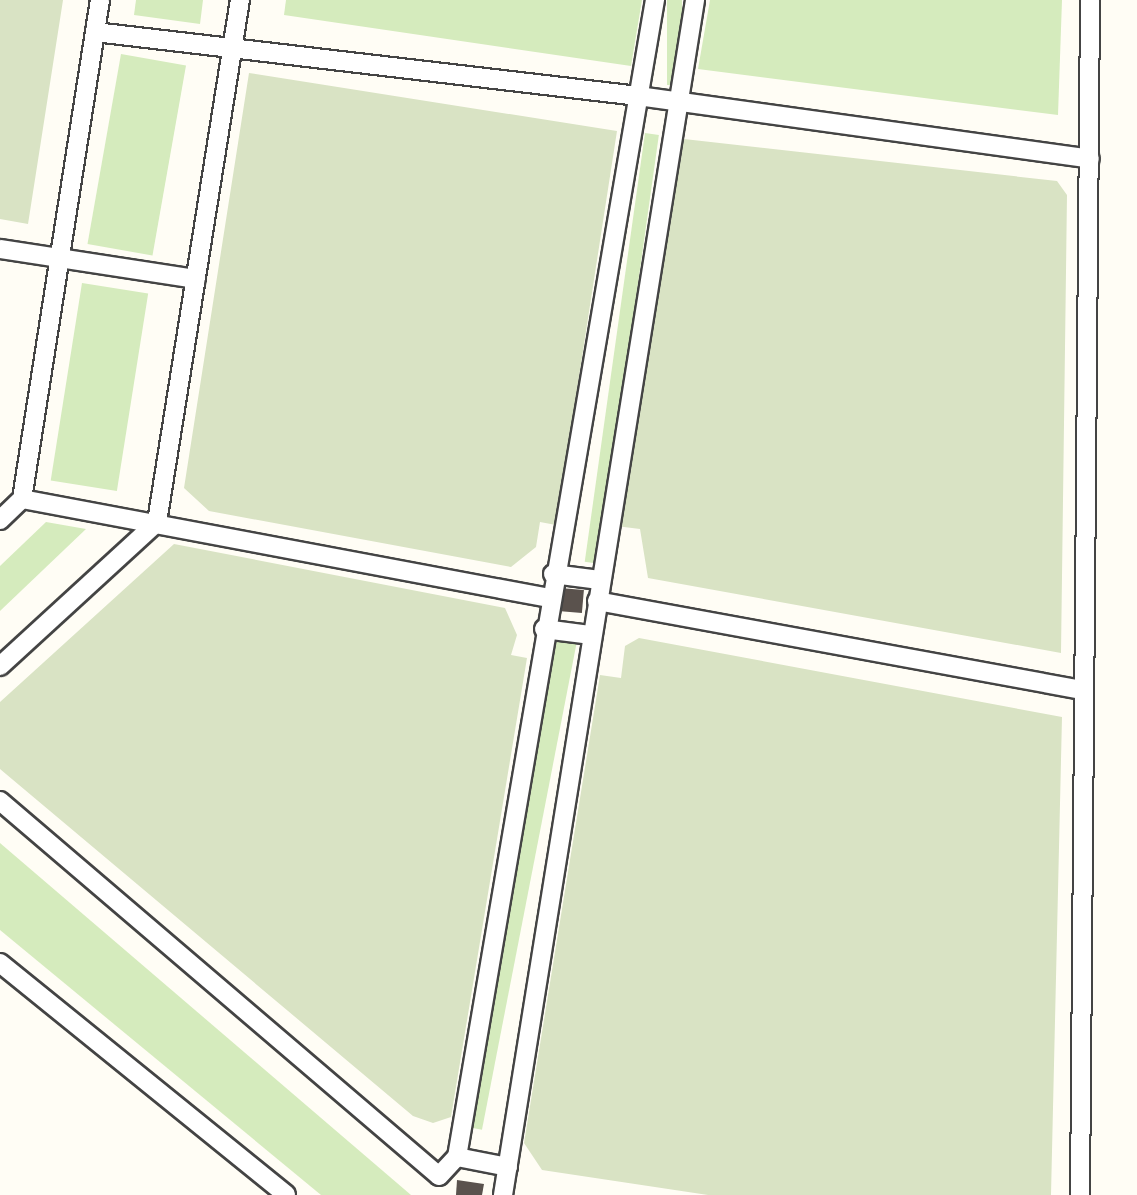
<!DOCTYPE html>
<style>
body{margin:0}
#map{position:relative;width:1137px;height:1195px;overflow:hidden;background:#fffdf5;font-family:"Noto Serif",serif}
div>[style]{position:absolute}
.green>*{inset:0;background:#d5ebbd;transform-origin:0 0}
.cemetery>*{inset:0;background:#d9e3c4}
.building>*{inset:0;background:#5a524d;transform-origin:0 0}
.roads{filter:drop-shadow(2px 0 #444) drop-shadow(-2px 0 #444) drop-shadow(0 2px #444) drop-shadow(0 -2px #444)}
.lane>*{height:18px;margin:-9px;padding:0 9px;transform-origin:9px;border-radius:9px;background:#fff}
span{translate:-50% -50%;white-space:nowrap;text-align:center;line-height:1.15;-webkit-text-stroke:10px #fff;paint-order:stroke}
</style>
<div id="map">
<div class="green">
<div style="clip-path:polygon(136px 0,203px 0,200px 24px,134px 15px)"></div>
<div style="clip-path:polygon(286px 0,642px 0,631px 66px,284px 15px)"></div>
<div style="left:667px;top:0;width:15px;height:85px"></div>
<div style="clip-path:polygon(710px 0,1062px 0,1058px 115px,698px 69px)"></div>
<div style="left:121px;top:54px;width:66px;height:193px;rotate:10deg"></div>
<div style="left:645px;top:133px;width:14px;height:433px;rotate:8deg"></div>
<div style="left:82px;top:283px;width:67px;height:200px;rotate:9deg"></div>
<div style="clip-path:polygon(46px 522px,86px 529px,0 611px,0 566px)"></div>
<div style="left:557px;top:639px;width:20px;height:496px;rotate:11deg"></div>
<div style="clip-path:polygon(0 843px,411px 1195px,321px 1195px,0 930px)"></div>
</div>
<div class="cemetery">
<div style="clip-path:polygon(0 0,63px 0,28px 224px,0 219px)"></div>
<div style="clip-path:polygon(249px 73px,617px 131px,556px 525px,540px 522px,536px 547px,511px 567px,209px 511px,184px 488px)"></div>
<div style="clip-path:polygon(684px 139px,1057px 181px,1067px 195px,1061px 653px,648px 578px,640px 529px,616px 526px)"></div>
<div style="clip-path:polygon(174px 544px,505px 608px,517px 635px,511px 655px,527px 658px,451px 1117px,433px 1123px,413px 1116px,0 769px,0 702px)"></div>
<div style="clip-path:polygon(639px 638px,1062px 717px,1051px 1195px,708px 1195px,542px 1170px,524px 1143px,600px 675px,621px 678px,625px 646px)"></div>
</div>
<div class="building">
<div style="left:560px;top:588px;width:24px;height:23px;rotate:5deg"></div>
<div style="clip-path:polygon(457px 1180px,484px 1184px,482px 1195px,456px 1195px)"></div>
</div>
<div class="roads">
<div class="lane">
<div style="left:95px;top:32px;width:547px;rotate:6.72deg"></div>
<div style="left:638px;top:96px;width:456px;rotate:7.9deg"></div>
<div style="left:0;top:249px;width:198px;rotate:8.7deg"></div>
<div style="left:22px;top:499px;width:536px;rotate:10.64deg"></div>
<div style="left:0;top:520px;width:30px;rotate:-44deg"></div>
<div style="left:22px;top:499px;width:505px;rotate:-81.12deg"></div>
<div style="left:553px;top:574px;width:47px;rotate:7.3deg"></div>
<div style="left:597px;top:601px;width:495px;rotate:10.4deg"></div>
<div style="left:544px;top:629px;width:46px;rotate:7.4deg"></div>
<div style="left:0;top:666px;width:213px;rotate:-42.5deg"></div>
<div style="left:157px;top:522px;width:529px;rotate:-80.97deg"></div>
<div style="left:0;top:801px;width:577px;rotate:40.5deg"></div>
<div style="left:439px;top:1176px;width:26px;rotate:-47deg"></div>
<div style="left:457px;top:1157px;width:1174px;rotate:-80.29deg"></div>
<div style="left:0;top:963px;width:368px;rotate:39deg"></div>
<div style="left:457px;top:1157px;width:52px;rotate:11.1deg"></div>
<div style="left:503px;top:1195px;width:1210px;rotate:-80.87deg"></div>
<div style="left:1080px;top:1195px;width:1195px;rotate:-89.52deg"></div>
</div>
</div>
</div>
